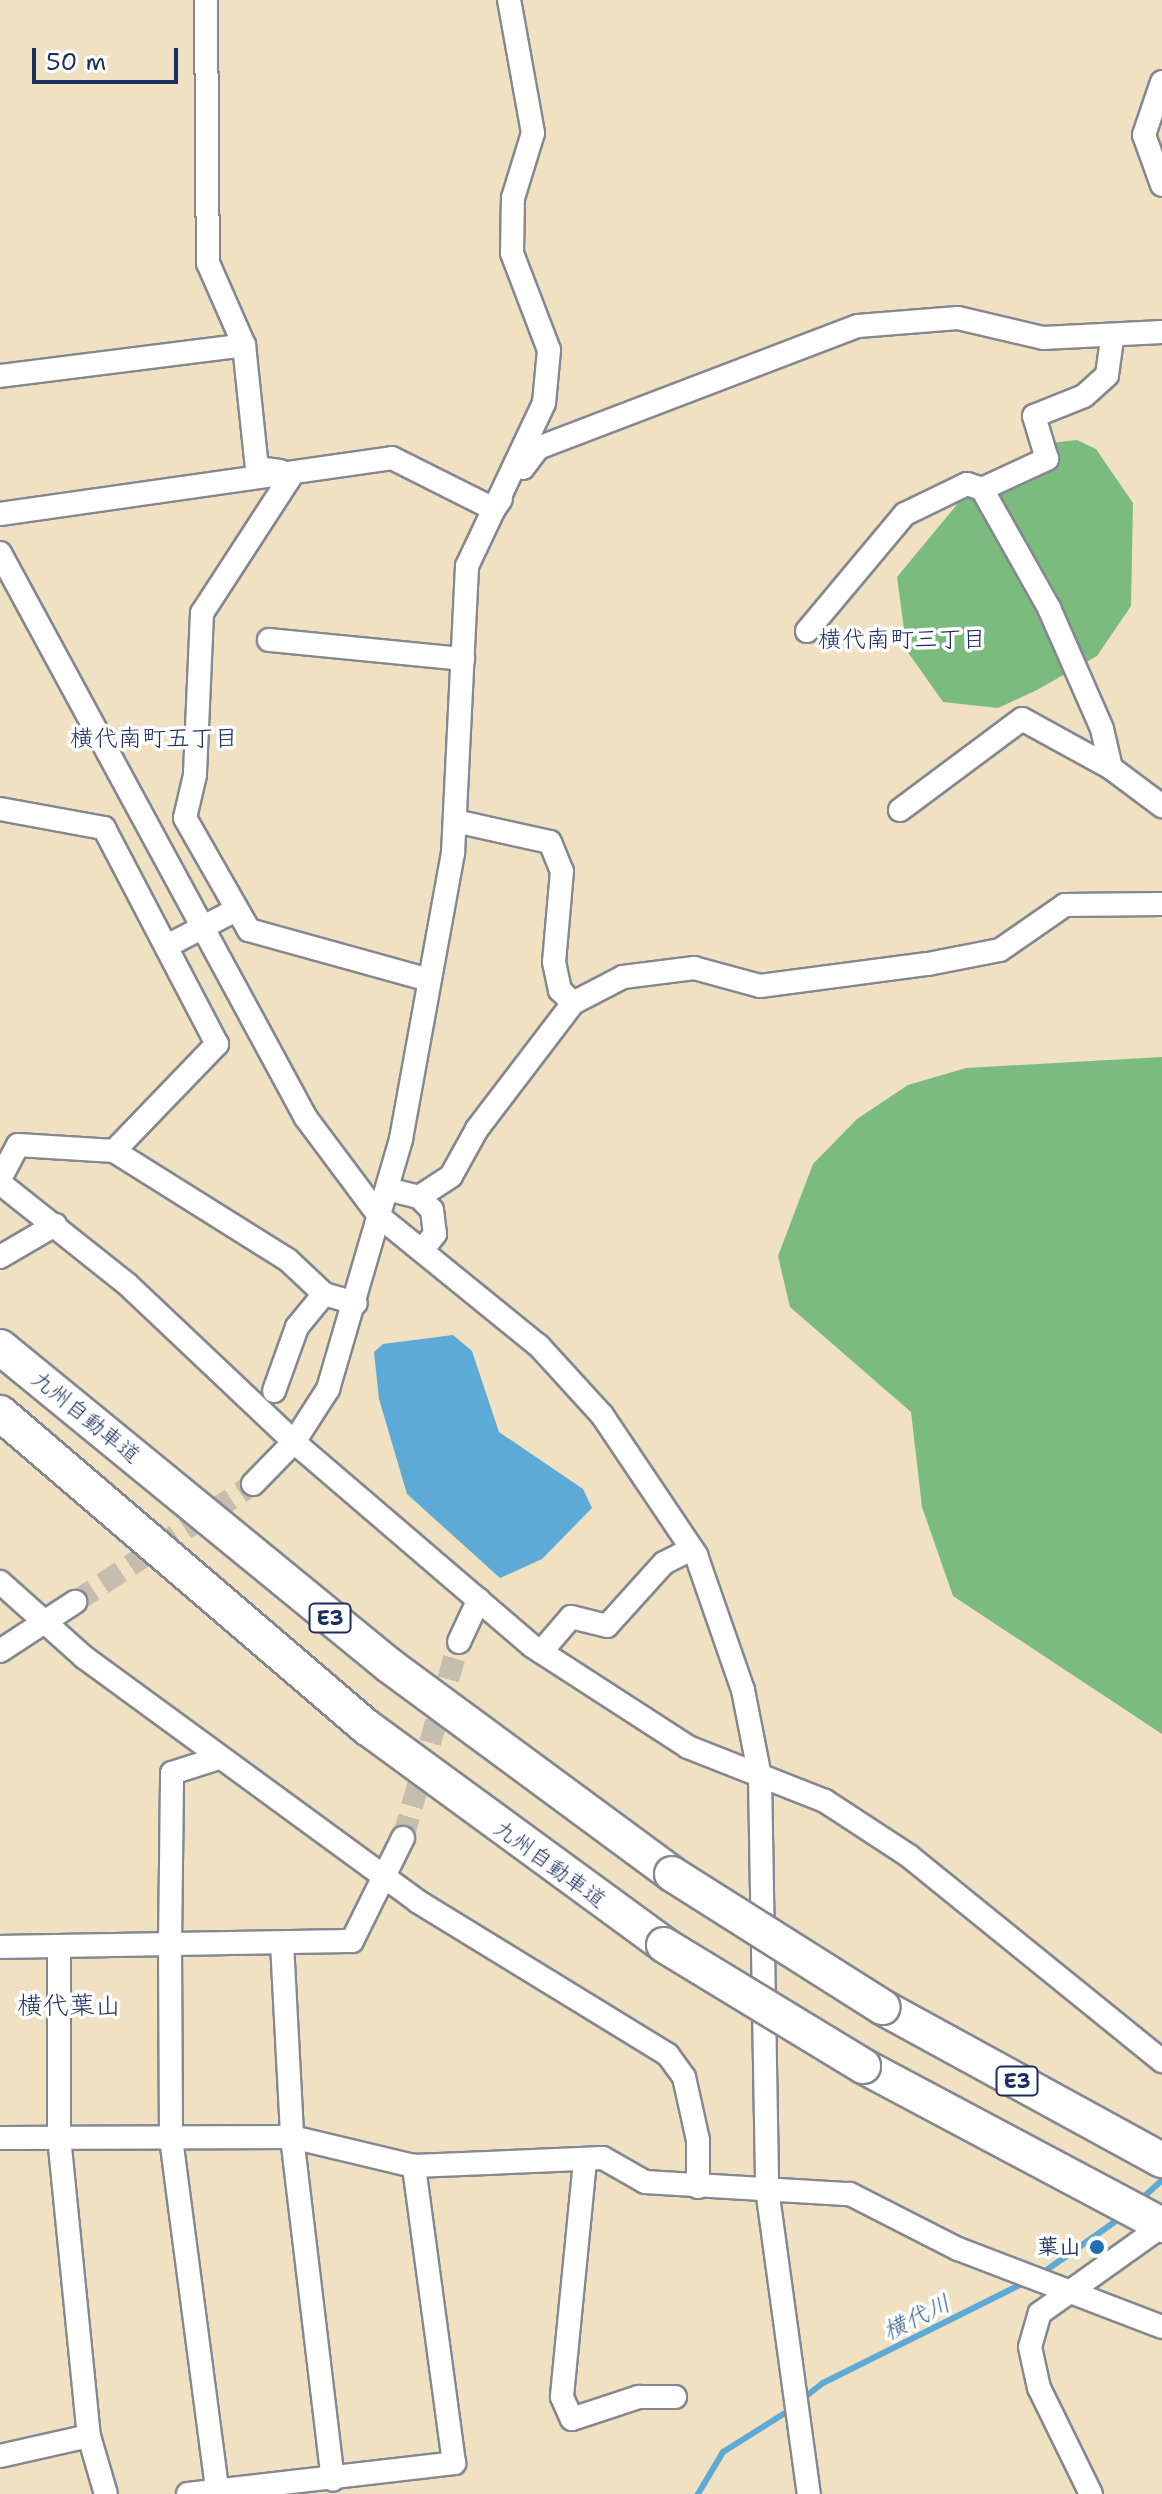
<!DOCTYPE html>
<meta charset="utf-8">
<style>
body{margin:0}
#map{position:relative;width:1162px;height:2494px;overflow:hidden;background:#efe1c2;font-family:"Shantell Sans","Klee One",sans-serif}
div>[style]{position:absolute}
.forest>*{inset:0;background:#7bbc7e}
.water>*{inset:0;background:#5caad5}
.stream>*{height:6px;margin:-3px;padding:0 3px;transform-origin:3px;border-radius:3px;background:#5caad5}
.minor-tunnel>*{height:22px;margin-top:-11px;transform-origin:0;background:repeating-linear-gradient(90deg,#c5bdae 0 22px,transparent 0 33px)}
.roads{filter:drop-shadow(2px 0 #858890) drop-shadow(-2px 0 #858890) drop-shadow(0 2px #858890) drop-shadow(0 -2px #858890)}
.minor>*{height:22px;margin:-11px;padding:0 11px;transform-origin:11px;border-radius:11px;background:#fff}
.highway>*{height:34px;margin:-17px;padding:0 17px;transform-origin:17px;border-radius:17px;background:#fff}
.bridges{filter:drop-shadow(2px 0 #858890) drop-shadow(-2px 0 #858890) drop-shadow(0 2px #858890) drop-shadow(0 -2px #858890)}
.highway-bridge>*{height:34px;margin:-17px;padding:0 17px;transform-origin:17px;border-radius:17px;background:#fff}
.dots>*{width:22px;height:22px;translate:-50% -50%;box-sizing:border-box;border:4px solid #fff;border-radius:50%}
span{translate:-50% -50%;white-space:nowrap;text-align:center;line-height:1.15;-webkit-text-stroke:7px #fff;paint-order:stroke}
.shield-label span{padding:2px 6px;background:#fff;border:2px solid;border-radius:6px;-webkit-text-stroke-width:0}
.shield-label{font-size:20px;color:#1b2f5e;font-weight:700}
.street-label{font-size:22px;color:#1b2f5e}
.poi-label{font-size:22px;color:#1b2f5e;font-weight:700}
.right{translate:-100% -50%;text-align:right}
.neighbourhood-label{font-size:24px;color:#1b2f5e}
.water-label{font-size:24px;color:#35608e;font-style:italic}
.quarter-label{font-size:26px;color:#1b2f5e}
.scale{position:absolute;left:32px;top:48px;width:146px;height:36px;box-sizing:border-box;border:4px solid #1b2f5e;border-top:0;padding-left:10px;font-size:24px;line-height:28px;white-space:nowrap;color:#1b2f5e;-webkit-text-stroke:6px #fff;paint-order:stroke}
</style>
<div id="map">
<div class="forest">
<div style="clip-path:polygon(1077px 440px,1096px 449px,1133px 503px,1131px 606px,1097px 656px,1037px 690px,998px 708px,943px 702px,907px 651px,897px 577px,974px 484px,1050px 443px)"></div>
<div style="clip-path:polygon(1162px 1057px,1162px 1734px,953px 1596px,922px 1507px,911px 1412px,790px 1307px,778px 1256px,813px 1164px,857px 1119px,908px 1085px,966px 1068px)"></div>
</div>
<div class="water">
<div style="clip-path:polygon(453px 1335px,472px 1351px,499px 1432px,583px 1489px,592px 1508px,542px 1559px,500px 1578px,407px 1494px,379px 1399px,374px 1352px,383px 1344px)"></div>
</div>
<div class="stream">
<div style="left:1140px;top:2200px;width:30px;rotate:-42deg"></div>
<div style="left:1041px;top:2274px;width:100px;rotate:-35.3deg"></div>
<div style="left:801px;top:2400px;width:28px;rotate:-38deg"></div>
<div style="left:823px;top:2383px;width:229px;rotate:-26.5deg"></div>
<div style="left:698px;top:2494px;width:49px;rotate:-59.2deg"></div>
<div style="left:723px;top:2452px;width:83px;rotate:-32.2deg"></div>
</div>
<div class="minor-tunnel">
<div style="left:75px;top:1602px;width:214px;rotate:-33.5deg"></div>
<div style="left:403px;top:1838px;width:204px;rotate:-74.1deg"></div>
</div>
<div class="roads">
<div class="minor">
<div style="left:206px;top:0;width:263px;rotate:89.6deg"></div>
<div style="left:208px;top:263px;width:90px;rotate:66.3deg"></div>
<div style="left:244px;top:345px;width:124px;rotate:84deg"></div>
<div style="left:257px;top:468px;width:23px;rotate:7deg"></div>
<div style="left:1162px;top:82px;width:56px;rotate:108.8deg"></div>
<div style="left:1144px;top:135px;width:53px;rotate:70.2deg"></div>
<div style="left:0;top:376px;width:246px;rotate:-7.2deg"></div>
<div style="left:523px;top:468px;width:25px;rotate:-53deg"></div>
<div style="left:538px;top:448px;width:342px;rotate:-20.9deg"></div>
<div style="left:858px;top:326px;width:100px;rotate:-4.6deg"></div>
<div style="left:958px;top:318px;width:87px;rotate:13.2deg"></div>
<div style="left:1043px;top:338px;width:119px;rotate:-2.9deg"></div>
<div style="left:293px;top:473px;width:167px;rotate:123deg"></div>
<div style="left:202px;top:613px;width:162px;rotate:92.5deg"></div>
<div style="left:195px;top:775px;width:44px;rotate:103.1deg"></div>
<div style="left:185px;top:818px;width:129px;rotate:60.3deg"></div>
<div style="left:249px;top:930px;width:184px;rotate:15.5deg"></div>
<div style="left:982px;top:489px;width:137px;rotate:60.6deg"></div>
<div style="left:1049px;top:608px;width:132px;rotate:66.3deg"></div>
<div style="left:1102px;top:729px;width:40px;rotate:77deg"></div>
<div style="left:1111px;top:768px;width:64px;rotate:36.7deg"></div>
<div style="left:0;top:514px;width:396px;rotate:-8.1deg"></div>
<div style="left:392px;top:458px;width:114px;rotate:26.6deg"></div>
<div style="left:494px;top:509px;width:12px;rotate:-55deg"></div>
<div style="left:0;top:553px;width:643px;rotate:61.56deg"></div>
<div style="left:306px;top:1118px;width:124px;rotate:53.2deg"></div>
<div style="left:380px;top:1217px;width:205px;rotate:39.1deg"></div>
<div style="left:539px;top:1346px;width:93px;rotate:47.6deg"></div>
<div style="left:602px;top:1415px;width:169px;rotate:56.1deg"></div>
<div style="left:696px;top:1555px;width:143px;rotate:70.8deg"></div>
<div style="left:743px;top:1690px;width:89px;rotate:78.9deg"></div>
<div style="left:760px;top:1777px;width:412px;rotate:89deg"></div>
<div style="left:767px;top:2189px;width:308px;rotate:82.2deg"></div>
<div style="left:807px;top:631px;width:153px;rotate:-50.1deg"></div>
<div style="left:905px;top:514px;width:69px;rotate:-25.8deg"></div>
<div style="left:967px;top:484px;width:16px;rotate:18deg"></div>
<div style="left:982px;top:489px;width:72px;rotate:-24.8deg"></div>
<div style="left:1047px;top:459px;width:45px;rotate:-106.8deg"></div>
<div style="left:1034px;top:416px;width:54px;rotate:-21.8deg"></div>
<div style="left:1084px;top:396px;width:31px;rotate:-42deg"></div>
<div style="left:1107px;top:375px;width:35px;rotate:-82deg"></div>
<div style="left:269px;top:640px;width:195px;rotate:5.6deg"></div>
<div style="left:0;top:809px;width:106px;rotate:10.4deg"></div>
<div style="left:104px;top:828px;width:244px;rotate:62.4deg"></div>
<div style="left:217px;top:1044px;width:149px;rotate:133.9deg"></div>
<div style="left:114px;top:1151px;width:96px;rotate:-176.4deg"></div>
<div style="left:18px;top:1145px;width:38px;rotate:118deg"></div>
<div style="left:900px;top:810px;width:152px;rotate:-36.7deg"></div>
<div style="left:1022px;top:719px;width:102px;rotate:28.8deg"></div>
<div style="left:455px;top:821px;width:97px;rotate:12.5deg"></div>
<div style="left:550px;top:842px;width:31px;rotate:68deg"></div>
<div style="left:562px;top:871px;width:91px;rotate:95deg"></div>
<div style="left:554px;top:962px;width:29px;rotate:78deg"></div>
<div style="left:560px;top:990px;width:18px;rotate:45deg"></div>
<div style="left:167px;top:946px;width:76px;rotate:-27.6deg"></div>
<div style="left:114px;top:1151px;width:205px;rotate:32.1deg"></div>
<div style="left:288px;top:1260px;width:50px;rotate:43.4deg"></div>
<div style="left:324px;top:1294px;width:33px;rotate:16deg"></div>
<div style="left:0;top:1183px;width:162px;rotate:38.5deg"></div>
<div style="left:127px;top:1284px;width:230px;rotate:43.4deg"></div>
<div style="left:294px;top:1442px;width:313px;rotate:40.6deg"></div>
<div style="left:532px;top:1646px;width:186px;rotate:32.9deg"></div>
<div style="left:688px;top:1747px;width:147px;rotate:21.5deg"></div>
<div style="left:825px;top:1801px;width:100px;rotate:33.2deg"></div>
<div style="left:909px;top:1856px;width:326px;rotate:39deg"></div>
<div style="left:387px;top:1189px;width:33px;rotate:14deg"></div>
<div style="left:419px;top:1197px;width:18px;rotate:45deg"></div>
<div style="left:432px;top:1210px;width:24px;rotate:83deg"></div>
<div style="left:435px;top:1234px;width:21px;rotate:129deg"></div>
<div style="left:419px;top:1197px;width:38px;rotate:-33deg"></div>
<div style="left:451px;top:1176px;width:54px;rotate:-61deg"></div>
<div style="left:477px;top:1129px;width:158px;rotate:-52.7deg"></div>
<div style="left:573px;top:1003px;width:56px;rotate:-27.5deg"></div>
<div style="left:623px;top:977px;width:72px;rotate:-7.2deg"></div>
<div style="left:694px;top:968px;width:68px;rotate:15.3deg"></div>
<div style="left:760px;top:986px;width:169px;rotate:-7.5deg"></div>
<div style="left:928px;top:964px;width:73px;rotate:-11deg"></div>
<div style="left:1000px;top:950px;width:79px;rotate:-34.7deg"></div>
<div style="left:1065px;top:905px;width:97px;rotate:-0.6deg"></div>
<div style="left:0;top:1257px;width:64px;rotate:-30.2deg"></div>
<div style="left:274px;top:1391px;width:68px;rotate:-70.2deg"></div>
<div style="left:297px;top:1327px;width:43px;rotate:-50.7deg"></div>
<div style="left:253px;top:1484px;width:59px;rotate:-45.7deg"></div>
<div style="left:294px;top:1442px;width:63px;rotate:-57.3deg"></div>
<div style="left:328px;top:1389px;width:260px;rotate:-73.7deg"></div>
<div style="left:401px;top:1139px;width:291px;rotate:-79.7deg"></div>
<div style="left:453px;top:853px;width:287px;rotate:-87.2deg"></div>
<div style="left:467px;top:566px;width:180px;rotate:-64.7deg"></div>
<div style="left:544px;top:403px;width:53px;rotate:-84.6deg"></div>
<div style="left:549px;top:350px;width:104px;rotate:-110.9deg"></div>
<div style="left:512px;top:253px;width:55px;rotate:-89deg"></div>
<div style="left:513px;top:198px;width:68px;rotate:-72.9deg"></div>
<div style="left:533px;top:133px;width:135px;rotate:-100.2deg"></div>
<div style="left:0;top:1582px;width:113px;rotate:41.8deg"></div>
<div style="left:84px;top:1657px;width:413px;rotate:36.2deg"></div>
<div style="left:417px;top:1901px;width:294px;rotate:31.5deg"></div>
<div style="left:668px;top:2055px;width:27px;rotate:54deg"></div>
<div style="left:684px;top:2077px;width:65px;rotate:77.5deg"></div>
<div style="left:698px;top:2140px;width:47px;rotate:90deg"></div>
<div style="left:459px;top:1642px;width:47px;rotate:-65.1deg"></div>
<div style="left:0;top:1651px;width:90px;rotate:-33.2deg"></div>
<div style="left:541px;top:1652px;width:46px;rotate:-49.4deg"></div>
<div style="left:571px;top:1617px;width:37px;rotate:14deg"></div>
<div style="left:607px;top:1626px;width:85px;rotate:-47.9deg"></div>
<div style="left:664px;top:1563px;width:31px;rotate:-27deg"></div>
<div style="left:282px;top:1943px;width:194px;rotate:87deg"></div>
<div style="left:292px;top:2137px;width:345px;rotate:83.2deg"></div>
<div style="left:0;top:1947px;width:352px;rotate:-1deg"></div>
<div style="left:352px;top:1941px;width:115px;rotate:-63.7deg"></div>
<div style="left:59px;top:1948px;width:189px;rotate:90deg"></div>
<div style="left:59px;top:2137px;width:301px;rotate:84.3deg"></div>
<div style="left:89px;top:2436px;width:60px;rotate:73.7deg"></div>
<div style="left:0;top:2138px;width:292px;rotate:-0.2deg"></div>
<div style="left:292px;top:2137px;width:125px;rotate:13.4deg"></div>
<div style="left:414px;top:2166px;width:189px;rotate:-2.4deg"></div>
<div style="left:603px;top:2158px;width:48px;rotate:29.7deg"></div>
<div style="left:645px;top:2182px;width:205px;rotate:3.4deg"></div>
<div style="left:850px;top:2194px;width:121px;rotate:27deg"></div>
<div style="left:958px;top:2249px;width:218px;rotate:20.9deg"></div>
<div style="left:585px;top:2161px;width:237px;rotate:95.6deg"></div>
<div style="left:562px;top:2397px;width:24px;rotate:66deg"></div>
<div style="left:572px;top:2419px;width:71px;rotate:-18.2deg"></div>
<div style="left:639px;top:2397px;width:36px"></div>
<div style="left:0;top:2456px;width:91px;rotate:-12.7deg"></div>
<div style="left:217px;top:2488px;width:354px;rotate:-97.5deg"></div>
<div style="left:171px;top:2137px;width:192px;rotate:-90.3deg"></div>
<div style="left:170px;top:1945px;width:172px;rotate:-89.3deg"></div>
<div style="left:172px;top:1773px;width:49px;rotate:-17.7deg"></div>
<div style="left:188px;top:2494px;width:268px;rotate:-6.6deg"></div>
<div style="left:454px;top:2463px;width:300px;rotate:-97.7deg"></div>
<div style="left:1091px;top:2494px;width:118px;rotate:-116.1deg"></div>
<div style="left:1039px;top:2388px;width:42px;rotate:-102.4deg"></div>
<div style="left:1030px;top:2347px;width:35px;rotate:-74deg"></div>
<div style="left:1040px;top:2313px;width:150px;rotate:-35.5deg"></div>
</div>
<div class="highway">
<div style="left:0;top:1347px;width:504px;rotate:39.28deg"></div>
<div style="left:390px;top:1666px;width:350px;rotate:36.4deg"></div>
<div style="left:0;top:1413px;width:484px;rotate:40.6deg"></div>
<div style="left:368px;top:1728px;width:367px;rotate:36.2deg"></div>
<div style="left:882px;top:2007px;width:319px;rotate:28.7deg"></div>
<div style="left:863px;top:2066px;width:339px;rotate:28deg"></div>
</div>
</div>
<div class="bridges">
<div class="highway-bridge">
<div style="left:672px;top:1874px;width:249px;rotate:32.3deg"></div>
<div style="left:664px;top:1945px;width:233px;rotate:31.3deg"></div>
</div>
</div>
<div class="dots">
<div style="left:1097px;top:2247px;background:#1f6fb2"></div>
</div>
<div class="shield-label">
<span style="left:330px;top:1618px">E3</span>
<span style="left:1017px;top:2081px">E3</span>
</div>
<div class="street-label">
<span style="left:86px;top:1417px;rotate:39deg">九州自動車道</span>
<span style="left:550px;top:1864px;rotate:36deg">九州自動車道</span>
</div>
<div class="poi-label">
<span class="right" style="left:1081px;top:2247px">葉山</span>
</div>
<div class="neighbourhood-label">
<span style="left:902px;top:640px">横代南町三丁目</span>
<span style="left:154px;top:739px">横代南町五丁目</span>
</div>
<div class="water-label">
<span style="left:917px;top:2318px;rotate:-26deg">横代川</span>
</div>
<div class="quarter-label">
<span style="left:69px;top:2005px">横代葉山</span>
</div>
<div class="scale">50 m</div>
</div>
